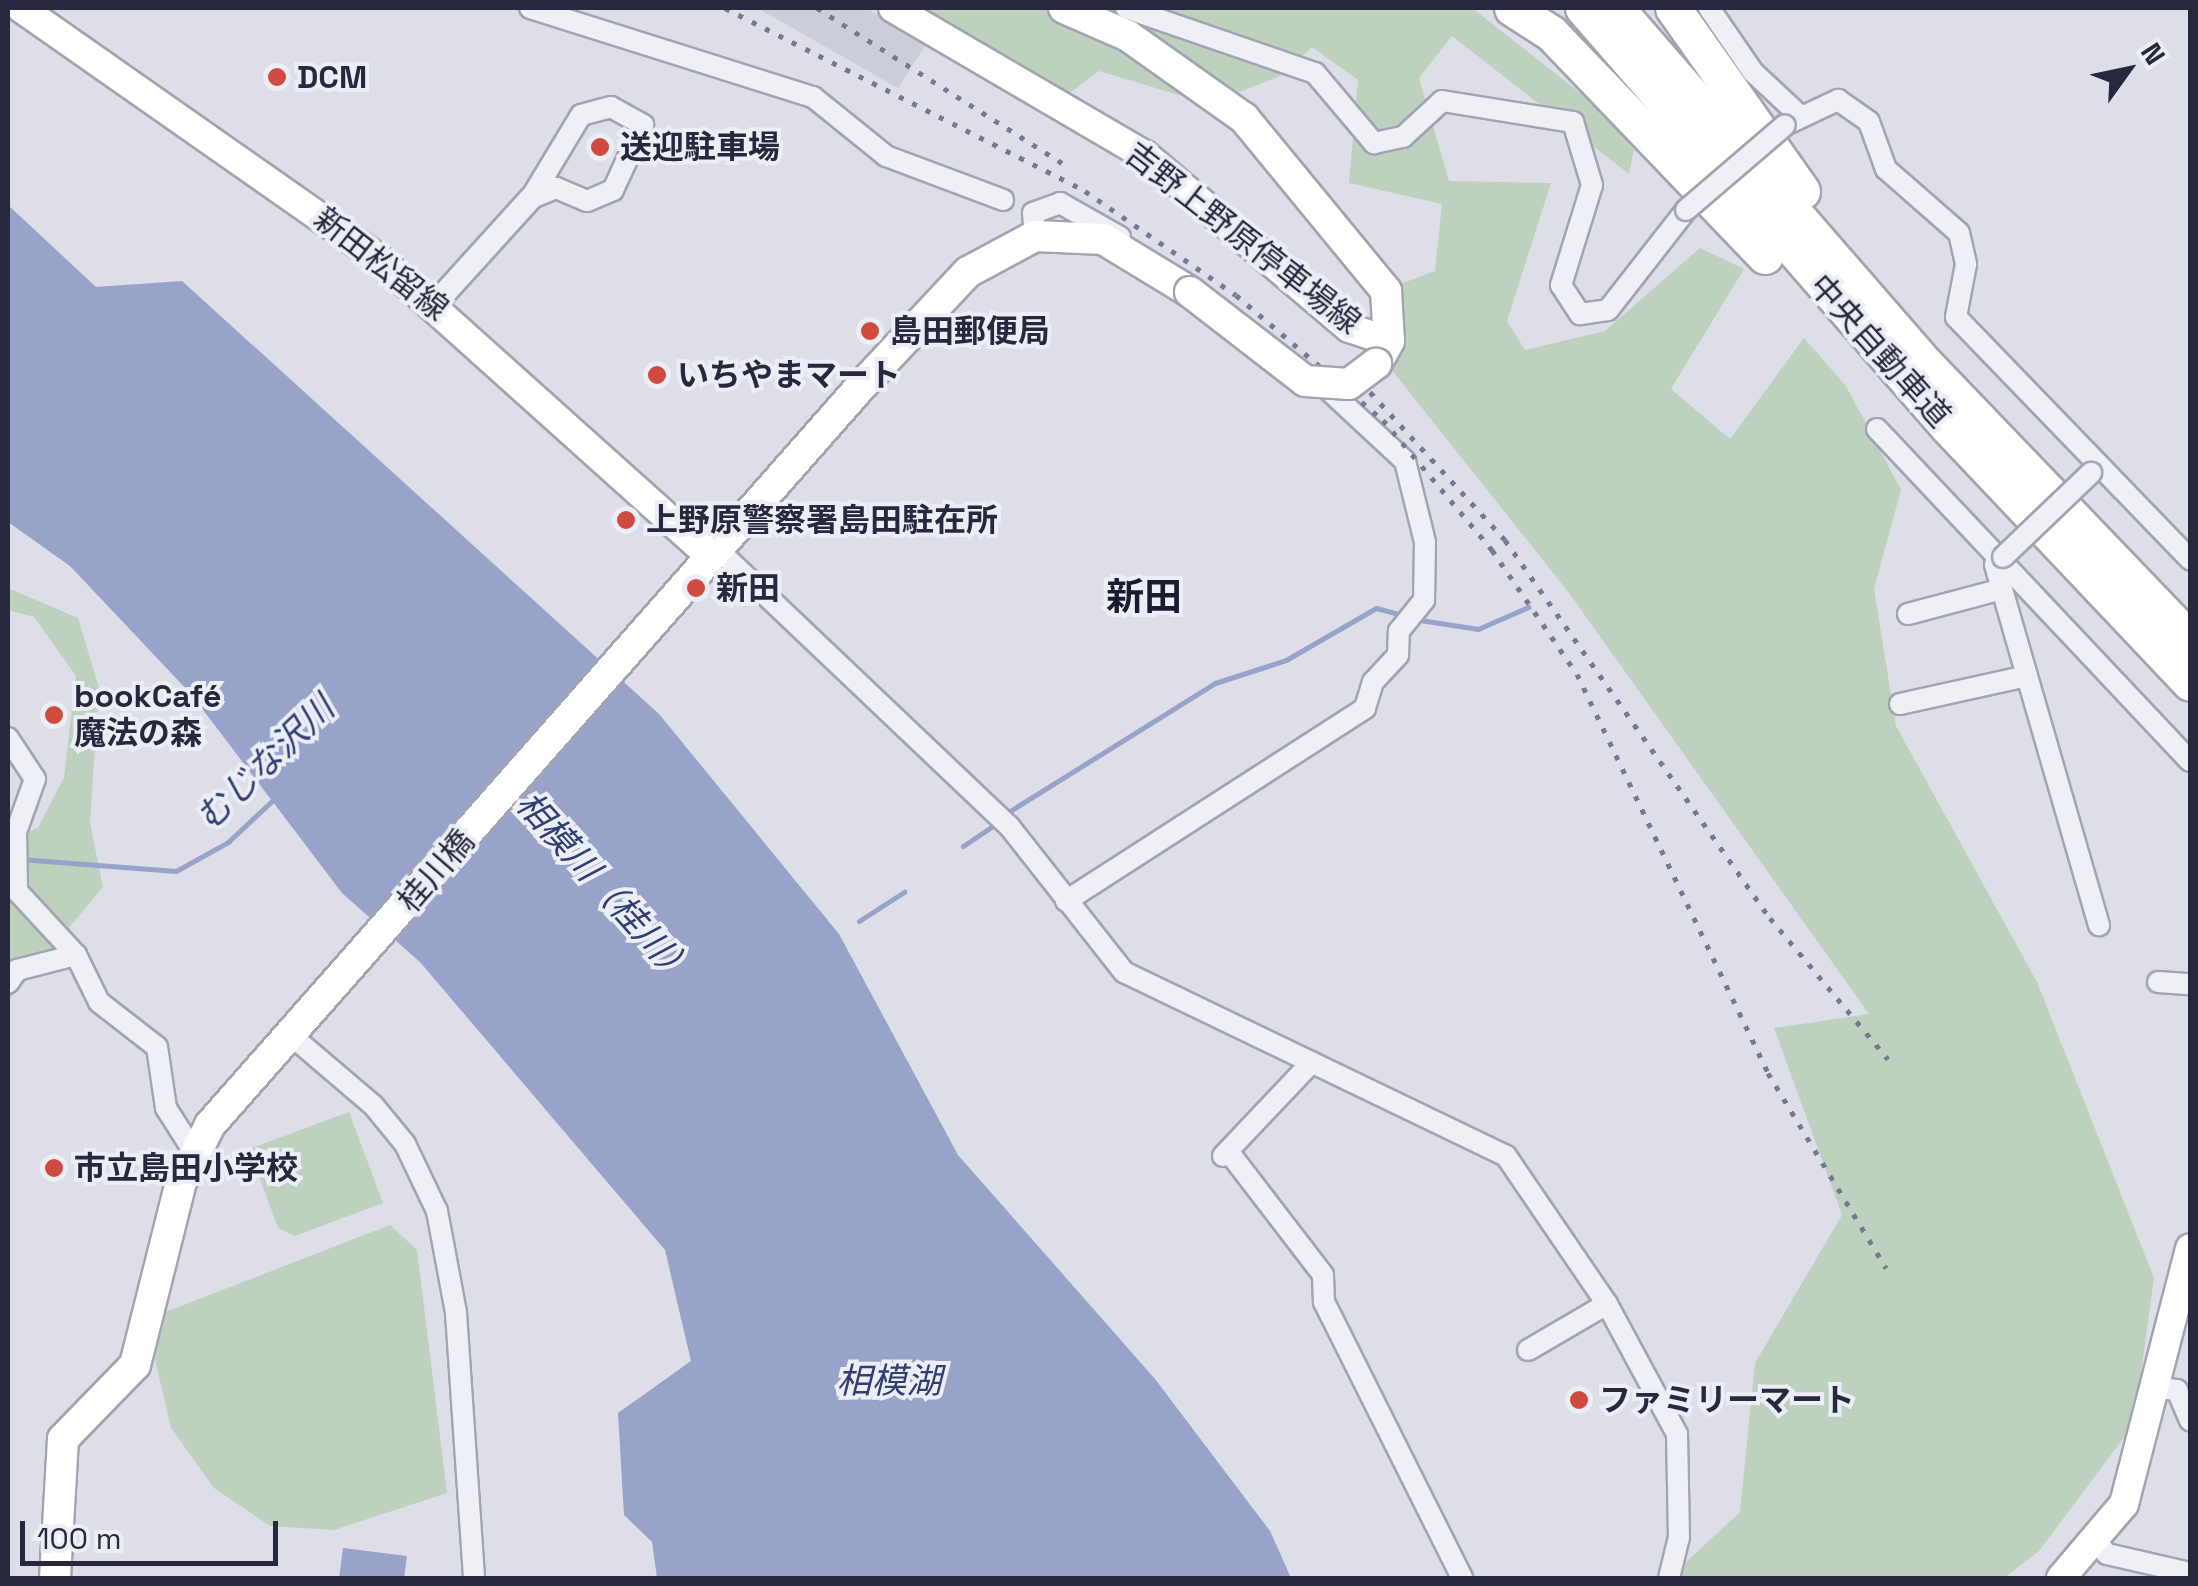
<!DOCTYPE html>
<meta charset="utf-8">
<style>
body{margin:0}
#map{position:relative;width:2198px;height:1586px;overflow:hidden;background:#dddee7;font-family:"Space Grotesk","Noto Sans JP",sans-serif}
div>[style]{position:absolute}
.built>*{inset:0;background:#cbcdd9}
.green>*{inset:0;background:#bed1be}
.water>*{inset:0;background:#97a3c8}
.stream>*{height:5px;margin:-2.5px;padding:0 2.5px;transform-origin:2.5px;border-radius:2.5px;background:#97a3c8}
.roads{filter:drop-shadow(2px 0 #a2a4b1) drop-shadow(-2px 0 #a2a4b1) drop-shadow(0 2px #a2a4b1) drop-shadow(0 -2px #a2a4b1)}
.minor>*{height:20px;margin:-10px;padding:0 10px;transform-origin:10px;border-radius:10px;background:#eff0f5}
.tertiary>*{height:22px;margin:-11px;padding:0 11px;transform-origin:11px;border-radius:11px;background:#eff0f5}
.secondary>*{height:28px;margin:-14px;padding:0 14px;transform-origin:14px;border-radius:14px;background:#fff}
.primary>*{height:30px;margin:-15px;padding:0 15px;transform-origin:15px;border-radius:15px;background:#fff}
.motorway>*{height:35px;margin:-17.5px;padding:0 17.5px;transform-origin:17.5px;border-radius:17.5px;background:#fff}
.rail>*{height:5px;margin-top:-2.5px;transform-origin:0;background:repeating-linear-gradient(90deg,#767a91 0 5px,transparent 0 15px)}
.bridges{filter:drop-shadow(2px 0 #a2a4b1) drop-shadow(-2px 0 #a2a4b1) drop-shadow(0 2px #a2a4b1) drop-shadow(0 -2px #a2a4b1)}
.minor-bridge>*{height:20px;margin:-10px;padding:0 10px;transform-origin:10px;border-radius:10px;background:#eff0f5}
.primary-bridge>*{height:30px;margin:-15px;padding:0 15px;transform-origin:15px;border-radius:15px;background:#fff}
.dots>*{width:28px;height:28px;translate:-50% -50%;box-sizing:border-box;border:5px solid #eceef5;border-radius:50%}
span{translate:-50% -50%;white-space:nowrap;text-align:center;line-height:1.15;-webkit-text-stroke:8px #eceef5;paint-order:stroke}
.poi-label{font-size:32px;color:#26293d;font-weight:700}
.left{translate:0 -50%;text-align:left}
.street-label{font-size:32px;color:#26293d}
.water-label{font-size:35px;color:#303e71;font-style:italic}
.quarter-label{font-size:38px;color:#191b2e;font-weight:700}
.frame{position:absolute;inset:0;border:10px solid #26293d;pointer-events:none}
.north{position:absolute;left:2078px;top:20px;width:100px;height:100px;-webkit-text-stroke:8px #eceef5;paint-order:stroke;rotate:57deg;font-size:28px;font-weight:700;line-height:40px;text-align:center;color:#26293d}
.north::after{content:'';display:block;margin:auto;width:35px;height:45px;background:#26293d;clip-path:polygon(50% 0,100% 100%,50% 72%,0 100%)}
.scale{position:absolute;left:20px;top:1521px;width:258px;height:45px;box-sizing:border-box;border:5px solid #26293d;border-top:0;padding-left:12px;font-size:30px;line-height:35px;white-space:nowrap;color:#26293d;-webkit-text-stroke:8px #eceef5;paint-order:stroke}
</style>
<div id="map">
<div class="built">
<div style="clip-path:polygon(757px 8px,866px 8px,927px 43px,898px 88px)"></div>
</div>
<div class="green">
<div style="clip-path:polygon(893px 8px,1472px 8px,1597px 106px,1634px 150px,1629px 174px,1452px 36px,1419px 78px,1449px 181px,1551px 183px,1507px 321px,1525px 350px,1605px 331px,1700px 248px,1744px 269px,1671px 389px,1730px 439px,1804px 338px,1846px 386px,1901px 490px,1874px 589px,1896px 726px,2037px 982px,2154px 1278px,2134px 1424px,2039px 1551px,2004px 1578px,1669px 1578px,1740px 1512px,1755px 1363px,1842px 1215px,1774px 1028px,1869px 1014px,1569px 593px,1391px 369px,1402px 337px,1395px 286px,1435px 271px,1442px 204px,1349px 183px,1358px 80px,1312px 47px,1278px 77px,1209px 104px,1099px 71px,1056px 103px)"></div>
<div style="clip-path:polygon(8px 588px,78px 618px,99px 688px,90px 823px,103px 887px,8px 1001px,8px 839px,38px 828px,64px 777px,76px 676px,34px 617px,8px 610px)"></div>
<div style="clip-path:polygon(349px 1112px,383px 1203px,295px 1236px,278px 1228px,249px 1149px)"></div>
<div style="clip-path:polygon(390px 1225px,417px 1250px,447px 1493px,334px 1530px,270px 1526px,214px 1488px,171px 1428px,154px 1355px,163px 1313px)"></div>
</div>
<div class="water">
<div style="clip-path:polygon(8px 205px,96px 287px,182px 281px,659px 714px,839px 934px,958px 1155px,1155px 1379px,1270px 1531px,1291px 1578px,657px 1578px,652px 1542px,624px 1515px,618px 1413px,691px 1361px,665px 1250px,420px 962px,342px 893px,191px 694px,70px 566px,8px 522px)"></div>
<div style="clip-path:polygon(343px 1548px,407px 1556px,404px 1578px,339px 1578px)"></div>
</div>
<div class="stream">
<div style="left:1420px;top:620px;width:59px;rotate:8.8deg"></div>
<div style="left:1478px;top:629px;width:55px;rotate:-23.7deg"></div>
<div style="left:1010px;top:811px;width:242px;rotate:-32deg"></div>
<div style="left:1215px;top:683px;width:75px;rotate:-17.9deg"></div>
<div style="left:1286px;top:660px;width:104px;rotate:-30deg"></div>
<div style="left:1376px;top:608px;width:20px;rotate:15deg"></div>
<div style="left:963px;top:846px;width:34px;rotate:-34deg"></div>
<div style="left:20px;top:859px;width:156px;rotate:4.4deg"></div>
<div style="left:176px;top:871px;width:60px;rotate:-29.1deg"></div>
<div style="left:228px;top:842px;width:63px;rotate:-43.1deg"></div>
<div style="left:859px;top:921px;width:54px;rotate:-32.8deg"></div>
</div>
<div class="roads">
<div class="minor">
<div style="left:530px;top:8px;width:297px;rotate:17.5deg"></div>
<div style="left:813px;top:97px;width:94px;rotate:38.9deg"></div>
<div style="left:886px;top:156px;width:125px;rotate:20.6deg"></div>
<div style="left:1126px;top:8px;width:200px;rotate:19deg"></div>
<div style="left:1315px;top:73px;width:92px;rotate:49.9deg"></div>
<div style="left:1374px;top:143px;width:30px;rotate:-12deg"></div>
<div style="left:1403px;top:137px;width:53px;rotate:-42.7deg"></div>
<div style="left:1442px;top:101px;width:133px;rotate:9.1deg"></div>
<div style="left:1573px;top:122px;width:66px;rotate:73.2deg"></div>
<div style="left:1592px;top:185px;width:105px;rotate:107.2deg"></div>
<div style="left:1561px;top:285px;width:35px;rotate:57deg"></div>
<div style="left:1580px;top:314px;width:28px;rotate:-8deg"></div>
<div style="left:1608px;top:310px;width:127px;rotate:-52deg"></div>
<div style="left:1709px;top:8px;width:78px;rotate:55.5deg"></div>
<div style="left:1753px;top:72px;width:62px;rotate:43deg"></div>
<div style="left:611px;top:107px;width:37px;rotate:29deg"></div>
<div style="left:643px;top:125px;width:72px;rotate:114.8deg"></div>
<div style="left:613px;top:190px;width:28px;rotate:157deg"></div>
<div style="left:587px;top:201px;width:34px;rotate:-157deg"></div>
<div style="left:556px;top:188px;width:27px;rotate:158deg"></div>
<div style="left:531px;top:198px;width:97px;rotate:-58.9deg"></div>
<div style="left:581px;top:115px;width:31px;rotate:-15deg"></div>
<div style="left:1785px;top:125px;width:59px;rotate:-25.3deg"></div>
<div style="left:1838px;top:100px;width:38px;rotate:35deg"></div>
<div style="left:1869px;top:122px;width:50px;rotate:70.1deg"></div>
<div style="left:1886px;top:169px;width:97px;rotate:41.2deg"></div>
<div style="left:1959px;top:233px;width:32px;rotate:77deg"></div>
<div style="left:1966px;top:264px;width:54px;rotate:100.7deg"></div>
<div style="left:1956px;top:317px;width:337px;rotate:46deg"></div>
<div style="left:1035px;top:236px;width:23px;rotate:-95deg"></div>
<div style="left:1033px;top:213px;width:29px;rotate:-20deg"></div>
<div style="left:1060px;top:203px;width:69px;rotate:29.5deg"></div>
<div style="left:1877px;top:429px;width:456px;rotate:46.7deg"></div>
<div style="left:718px;top:550px;width:401px;rotate:43.5deg"></div>
<div style="left:1009px;top:826px;width:186px;rotate:51.8deg"></div>
<div style="left:1124px;top:972px;width:424px;rotate:25.7deg"></div>
<div style="left:1506px;top:1156px;width:179px;rotate:55.7deg"></div>
<div style="left:1607px;top:1304px;width:148px;rotate:61.7deg"></div>
<div style="left:1677px;top:1434px;width:103px;rotate:88.9deg"></div>
<div style="left:1679px;top:1537px;width:42px;rotate:103.7deg"></div>
<div style="left:2003px;top:557px;width:11px;rotate:135deg"></div>
<div style="left:1995px;top:565px;width:375px;rotate:73.9deg"></div>
<div style="left:1908px;top:614px;width:97px;rotate:-14.9deg"></div>
<div style="left:1900px;top:704px;width:130px;rotate:-12.4deg"></div>
<div style="left:8px;top:738px;width:49px;rotate:56.6deg"></div>
<div style="left:35px;top:779px;width:56px;rotate:109.7deg"></div>
<div style="left:16px;top:832px;width:59px;rotate:89deg"></div>
<div style="left:17px;top:891px;width:87px;rotate:47.3deg"></div>
<div style="left:76px;top:955px;width:52px;rotate:63.9deg"></div>
<div style="left:99px;top:1002px;width:73px;rotate:37.8deg"></div>
<div style="left:157px;top:1047px;width:62px;rotate:81.6deg"></div>
<div style="left:166px;top:1108px;width:52px;rotate:57.5deg"></div>
<div style="left:1066px;top:901px;width:356px;rotate:-32.8deg"></div>
<div style="left:1365px;top:708px;width:27px;rotate:-73deg"></div>
<div style="left:1373px;top:682px;width:37px;rotate:-47deg"></div>
<div style="left:1398px;top:655px;width:24px;rotate:-88deg"></div>
<div style="left:1399px;top:631px;width:40px;rotate:-51deg"></div>
<div style="left:1424px;top:600px;width:58px;rotate:-89deg"></div>
<div style="left:1425px;top:542px;width:83px;rotate:-103.9deg"></div>
<div style="left:1405px;top:461px;width:115px;rotate:-137.1deg"></div>
<div style="left:2158px;top:982px;width:32px;rotate:4deg"></div>
<div style="left:8px;top:983px;width:16px;rotate:-55deg"></div>
<div style="left:17px;top:970px;width:61px;rotate:-14.3deg"></div>
<div style="left:293px;top:1037px;width:105px;rotate:40.4deg"></div>
<div style="left:373px;top:1105px;width:50px;rotate:50.6deg"></div>
<div style="left:405px;top:1144px;width:74px;rotate:64.5deg"></div>
<div style="left:437px;top:1211px;width:104px;rotate:79.4deg"></div>
<div style="left:456px;top:1313px;width:266px;rotate:86.1deg"></div>
<div style="left:1228px;top:1151px;width:156px;rotate:52.5deg"></div>
<div style="left:1323px;top:1275px;width:27px;rotate:88deg"></div>
<div style="left:1324px;top:1302px;width:309px;rotate:63.4deg"></div>
<div style="left:1223px;top:1156px;width:129px;rotate:-46.6deg"></div>
<div style="left:1528px;top:1350px;width:91px;rotate:-30.2deg"></div>
<div style="left:2158px;top:1388px;width:19px;rotate:6deg"></div>
<div style="left:2177px;top:1390px;width:33px;rotate:67deg"></div>
<div style="left:2098px;top:1543px;width:14px;rotate:51deg"></div>
<div style="left:2107px;top:1554px;width:85px;rotate:12.9deg"></div>
</div>
<div class="tertiary">
<div style="left:434px;top:305px;width:144px;rotate:-47.8deg"></div>
</div>
<div class="secondary">
<div style="left:21px;top:8px;width:436px;rotate:35deg"></div>
<div style="left:378px;top:258px;width:448px;rotate:41.9deg"></div>
<div style="left:893px;top:8px;width:292px;rotate:30.3deg"></div>
<div style="left:1145px;top:155px;width:267px;rotate:40.3deg"></div>
<div style="left:1349px;top:328px;width:42px;rotate:18deg"></div>
<div style="left:2061px;top:1578px;width:97px;rotate:-49.6deg"></div>
<div style="left:2124px;top:1504px;width:264px;rotate:-75.5deg"></div>
</div>
<div class="primary">
<div style="left:1064px;top:8px;width:70px;rotate:23.6deg"></div>
<div style="left:1128px;top:36px;width:142px;rotate:35.3deg"></div>
<div style="left:1244px;top:118px;width:224px;rotate:50.6deg"></div>
<div style="left:1386px;top:291px;width:50px;rotate:86.6deg"></div>
<div style="left:1389px;top:341px;width:26px;rotate:119deg"></div>
<div style="left:55px;top:1578px;width:139px;rotate:-86.7deg"></div>
<div style="left:63px;top:1439px;width:103px;rotate:-45.8deg"></div>
<div style="left:135px;top:1365px;width:189px;rotate:-75.9deg"></div>
<div style="left:181px;top:1182px;width:64px;rotate:-63deg"></div>
<div style="left:210px;top:1125px;width:989px;rotate:-48.61deg"></div>
<div style="left:864px;top:383px;width:152px;rotate:-46.9deg"></div>
<div style="left:968px;top:272px;width:76px;rotate:-28.2deg"></div>
<div style="left:1035px;top:236px;width:68px;rotate:2.5deg"></div>
<div style="left:1103px;top:239px;width:102px;rotate:31.3deg"></div>
</div>
<div class="motorway">
<div style="left:1512px;top:8px;width:46px;rotate:32.7deg"></div>
<div style="left:1551px;top:33px;width:309px;rotate:46.2deg"></div>
<div style="left:1583px;top:8px;width:556px;rotate:48.94deg"></div>
<div style="left:1948px;top:427px;width:352px;rotate:46.6deg"></div>
<div style="left:1616px;top:8px;width:462px;rotate:49deg"></div>
<div style="left:1919px;top:357px;width:392px;rotate:46.2deg"></div>
<div style="left:1673px;top:8px;width:224px;rotate:54.8deg"></div>
</div>
</div>
<div class="rail">
<div style="left:725px;top:8px;width:404px;rotate:26.9deg"></div>
<div style="left:1085px;top:191px;width:183px;rotate:34.6deg"></div>
<div style="left:1236px;top:295px;width:193px;rotate:40.4deg"></div>
<div style="left:1383px;top:420px;width:170px;rotate:50deg"></div>
<div style="left:1492px;top:550px;width:150px;rotate:55.6deg"></div>
<div style="left:1577px;top:674px;width:442px;rotate:64.4deg"></div>
<div style="left:1768px;top:1073px;width:228px;rotate:58.8deg"></div>
<div style="left:817px;top:8px;width:299px;rotate:32.3deg"></div>
<div style="left:1350px;top:370px;width:230px;rotate:47.6deg"></div>
<div style="left:1505px;top:540px;width:462px;rotate:55deg"></div>
<div style="left:1770px;top:918px;width:184px;rotate:50.1deg"></div>
</div>
<div class="bridges">
<div class="minor-bridge">
<div style="left:1686px;top:210px;width:130px;rotate:-40.6deg"></div>
<div style="left:2003px;top:557px;width:122px;rotate:-43.7deg"></div>
</div>
<div class="primary-bridge">
<div style="left:1190px;top:292px;width:145px;rotate:37.7deg"></div>
<div style="left:1305px;top:381px;width:44px;rotate:3.9deg"></div>
<div style="left:1349px;top:384px;width:34px;rotate:-37deg"></div>
</div>
</div>
<div class="dots">
<div style="left:277px;top:77px;background:#cf4b3f"></div>
<div style="left:600px;top:147px;background:#cf4b3f"></div>
<div style="left:870px;top:331px;background:#cf4b3f"></div>
<div style="left:657px;top:375px;background:#cf4b3f"></div>
<div style="left:626px;top:520px;background:#cf4b3f"></div>
<div style="left:696px;top:588px;background:#cf4b3f"></div>
<div style="left:54px;top:715px;background:#cf4b3f"></div>
<div style="left:54px;top:1168px;background:#cf4b3f"></div>
<div style="left:1579px;top:1400px;background:#cf4b3f"></div>
</div>
<div class="poi-label">
<span class="left" style="left:297px;top:77px">DCM</span>
<span class="left" style="left:620px;top:147px">送迎駐車場</span>
<span class="left" style="left:890px;top:331px">島田郵便局</span>
<span class="left" style="left:677px;top:375px">いちやまマート</span>
<span class="left" style="left:646px;top:520px">上野原警察署島田駐在所</span>
<span class="left" style="left:716px;top:588px">新田</span>
<span class="left" style="left:74px;top:715px">bookCafé<br>魔法の森</span>
<span class="left" style="left:74px;top:1168px">市立島田小学校</span>
<span class="left" style="left:1599px;top:1400px">ファミリーマート</span>
</div>
<div class="street-label">
<span style="left:1243px;top:238px;rotate:38deg">吉野上野原停車場線</span>
<span style="left:381px;top:264px;rotate:38deg">新田松留線</span>
<span style="left:1880px;top:351px;rotate:48deg">中央自動車道</span>
<span style="left:436px;top:871px;rotate:-49deg">桂川橋</span>
</div>
<div class="water-label">
<span style="left:265px;top:763px;rotate:-44deg">むじな沢川</span>
<span style="left:605px;top:888px;rotate:48deg">相模川（桂川）</span>
<span style="left:889px;top:1381px">相模湖</span>
</div>
<div class="quarter-label">
<span style="left:1144px;top:598px">新田</span>
</div>
<div class="frame"></div>
<div class="north">N</div>
<div class="scale">100 m</div>
</div>
